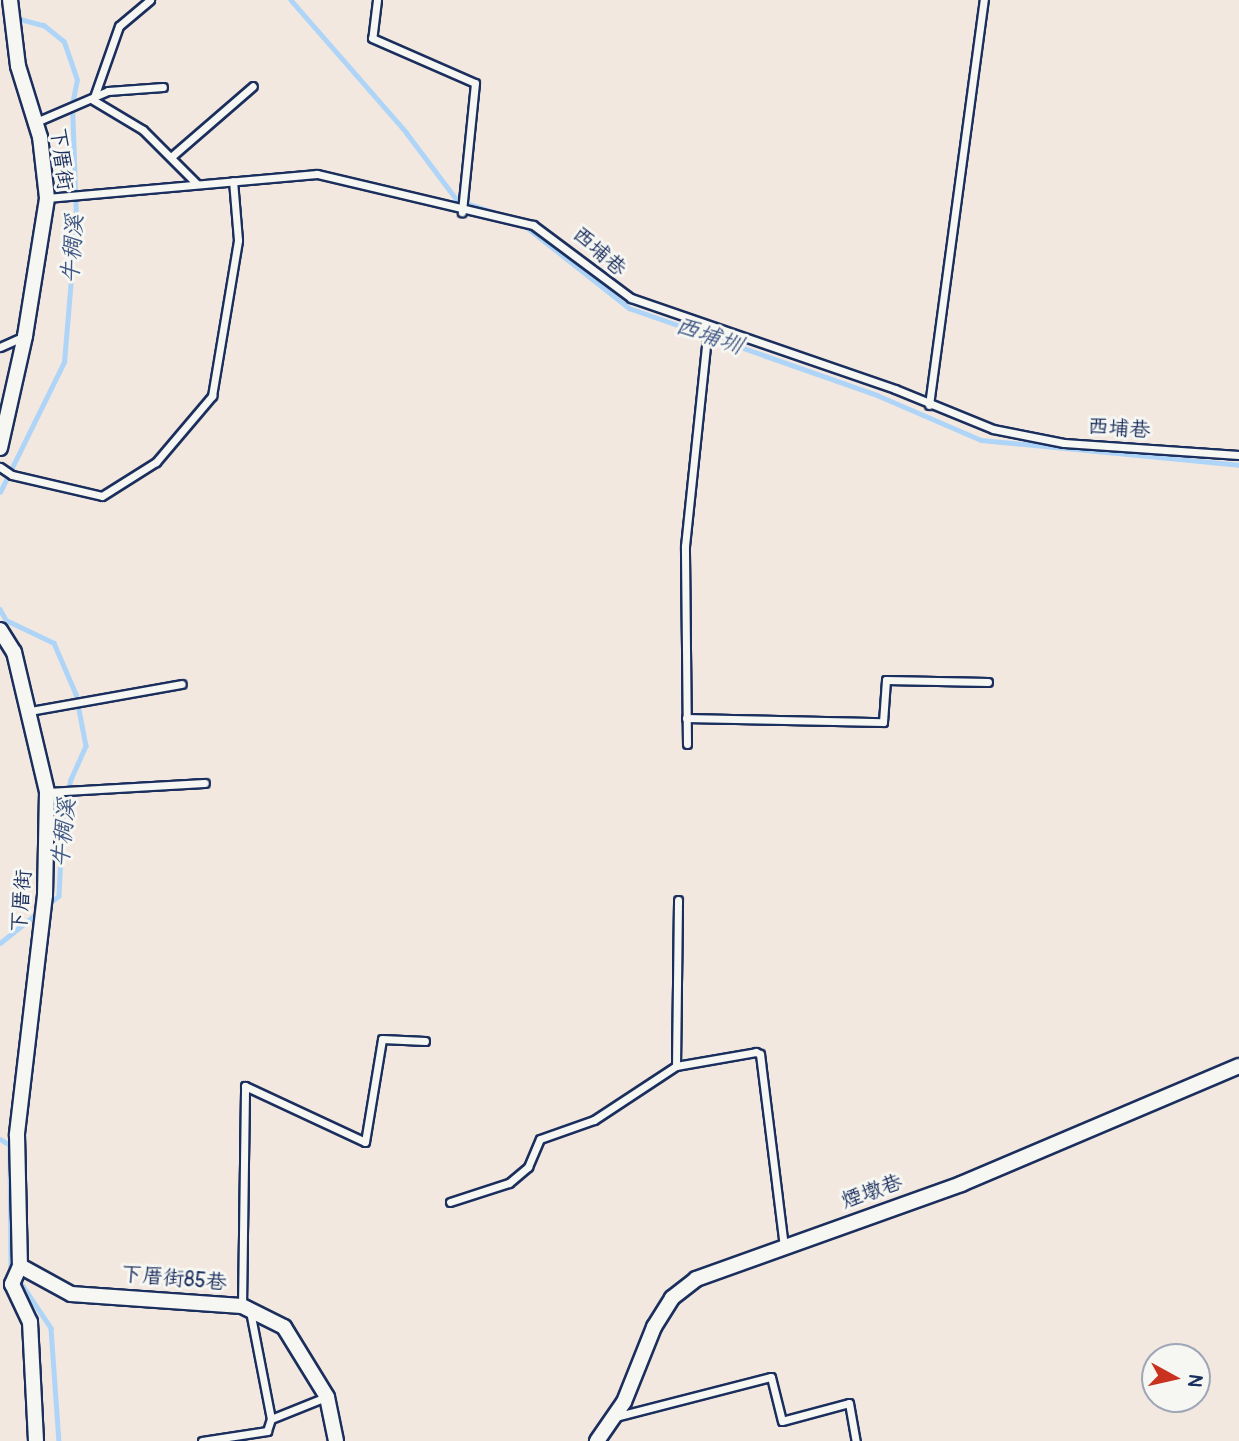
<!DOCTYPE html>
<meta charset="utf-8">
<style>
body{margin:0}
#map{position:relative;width:1239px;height:1441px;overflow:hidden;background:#f2e8df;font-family:Pangolin,"LXGW WenKai TC",sans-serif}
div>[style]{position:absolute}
.stream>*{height:4.5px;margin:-2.25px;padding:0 2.25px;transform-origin:2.25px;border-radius:2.25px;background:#aed5f8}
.roads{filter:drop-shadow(2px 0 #1b2f5e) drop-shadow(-2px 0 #1b2f5e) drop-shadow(0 2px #1b2f5e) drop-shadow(0 -2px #1b2f5e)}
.service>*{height:7px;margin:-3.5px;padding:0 3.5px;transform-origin:3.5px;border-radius:3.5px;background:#f6f6f2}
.minor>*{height:14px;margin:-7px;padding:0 7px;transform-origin:7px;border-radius:7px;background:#f6f6f2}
span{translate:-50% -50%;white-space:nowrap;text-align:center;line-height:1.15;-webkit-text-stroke:6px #f6f6f2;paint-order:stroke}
.street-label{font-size:21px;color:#1b2f5e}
.water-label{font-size:23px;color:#405884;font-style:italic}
.north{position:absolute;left:1141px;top:1343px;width:70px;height:70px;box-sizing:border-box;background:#f6f6f2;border:2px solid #9ea6b7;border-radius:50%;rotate:98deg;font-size:19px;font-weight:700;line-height:28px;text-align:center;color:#1b2f5e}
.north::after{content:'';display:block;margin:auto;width:24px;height:32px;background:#c8321e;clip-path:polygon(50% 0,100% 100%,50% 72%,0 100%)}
</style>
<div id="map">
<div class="stream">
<div style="left:291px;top:0;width:175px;rotate:48.9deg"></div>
<div style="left:406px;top:132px;width:85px;rotate:53.1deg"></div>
<div style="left:457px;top:200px;width:63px;rotate:18.4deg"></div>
<div style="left:524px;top:225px;width:134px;rotate:38.3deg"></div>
<div style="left:629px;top:308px;width:263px;rotate:19.3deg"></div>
<div style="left:877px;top:395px;width:113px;rotate:23.4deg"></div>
<div style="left:981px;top:440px;width:259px;rotate:5.5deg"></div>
<div style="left:0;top:492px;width:145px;rotate:-63.8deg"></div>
<div style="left:64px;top:362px;width:144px;rotate:-85.2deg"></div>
<div style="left:76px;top:219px;width:114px;rotate:-92deg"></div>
<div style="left:72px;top:105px;width:25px;rotate:-79deg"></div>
<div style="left:77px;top:80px;width:40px;rotate:-108.9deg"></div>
<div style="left:64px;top:42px;width:26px;rotate:-141deg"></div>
<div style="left:44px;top:26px;width:23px;rotate:-165deg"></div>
<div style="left:0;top:609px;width:13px;rotate:61deg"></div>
<div style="left:6px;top:620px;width:53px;rotate:25.6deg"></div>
<div style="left:54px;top:643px;width:56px;rotate:66.7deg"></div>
<div style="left:76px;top:694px;width:53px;rotate:79.1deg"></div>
<div style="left:86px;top:746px;width:36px;rotate:114deg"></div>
<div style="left:71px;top:779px;width:38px;rotate:102deg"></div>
<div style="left:63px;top:816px;width:80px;rotate:92.9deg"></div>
<div style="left:59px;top:896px;width:16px;rotate:140deg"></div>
<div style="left:0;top:943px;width:51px;rotate:-38.7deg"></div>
<div style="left:0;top:1139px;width:12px;rotate:31deg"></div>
<div style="left:10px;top:1145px;width:123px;rotate:89.5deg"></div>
<div style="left:11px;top:1268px;width:72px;rotate:56.3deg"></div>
<div style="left:51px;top:1328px;width:113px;rotate:86deg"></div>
</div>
<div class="roads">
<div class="service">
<div style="left:150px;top:0;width:40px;rotate:140deg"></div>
<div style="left:119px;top:26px;width:78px;rotate:109.4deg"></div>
<div style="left:93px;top:100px;width:58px;rotate:31deg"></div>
<div style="left:143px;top:130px;width:76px;rotate:45deg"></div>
<div style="left:377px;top:0;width:38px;rotate:97deg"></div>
<div style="left:372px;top:38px;width:112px;rotate:23.6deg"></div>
<div style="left:475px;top:83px;width:130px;rotate:95.8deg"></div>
<div style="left:36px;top:122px;width:78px;rotate:-23.3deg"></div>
<div style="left:108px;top:91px;width:55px;rotate:-4.2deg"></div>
<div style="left:171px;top:157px;width:108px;rotate:-40.9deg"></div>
<div style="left:47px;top:198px;width:271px;rotate:-5.1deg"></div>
<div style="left:317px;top:174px;width:222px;rotate:13.3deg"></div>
<div style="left:533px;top:225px;width:122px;rotate:36.7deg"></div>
<div style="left:631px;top:298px;width:279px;rotate:19deg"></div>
<div style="left:895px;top:389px;width:106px;rotate:22.2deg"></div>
<div style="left:993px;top:429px;width:72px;rotate:11.2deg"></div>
<div style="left:1064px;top:443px;width:175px;rotate:3.9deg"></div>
<div style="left:0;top:347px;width:27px;rotate:-24deg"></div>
<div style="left:929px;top:405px;width:409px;rotate:-82.3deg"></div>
<div style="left:0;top:467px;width:14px;rotate:34deg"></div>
<div style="left:12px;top:475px;width:92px;rotate:13.1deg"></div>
<div style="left:102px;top:496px;width:64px;rotate:-32.2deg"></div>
<div style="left:156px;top:462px;width:87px;rotate:-49.7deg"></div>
<div style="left:212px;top:396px;width:158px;rotate:-80.5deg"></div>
<div style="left:238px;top:240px;width:59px;rotate:-94.8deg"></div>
<div style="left:30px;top:711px;width:154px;rotate:-10.1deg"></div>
<div style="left:686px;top:718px;width:197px;rotate:1.2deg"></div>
<div style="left:883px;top:722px;width:42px;rotate:-85.9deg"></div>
<div style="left:886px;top:680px;width:102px;rotate:1.1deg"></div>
<div style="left:687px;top:744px;width:198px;rotate:-90.6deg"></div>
<div style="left:685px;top:546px;width:220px;rotate:-84deg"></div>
<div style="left:47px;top:792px;width:158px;rotate:-3.3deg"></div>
<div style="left:676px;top:1066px;width:166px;rotate:-89.3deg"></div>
<div style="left:450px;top:1202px;width:62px;rotate:-17.9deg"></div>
<div style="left:509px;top:1183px;width:25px;rotate:-40deg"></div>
<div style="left:528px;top:1167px;width:30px;rotate:-67deg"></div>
<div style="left:540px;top:1139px;width:57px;rotate:-19.4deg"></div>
<div style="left:594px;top:1120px;width:98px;rotate:-33.4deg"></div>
<div style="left:676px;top:1066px;width:81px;rotate:-9.9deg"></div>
<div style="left:756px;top:1052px;width:4px;rotate:27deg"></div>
<div style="left:760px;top:1054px;width:193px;rotate:82.9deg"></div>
<div style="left:242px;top:1306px;width:220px;rotate:-89.2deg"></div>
<div style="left:245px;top:1086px;width:132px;rotate:25deg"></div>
<div style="left:365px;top:1142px;width:104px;rotate:-80.6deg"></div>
<div style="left:382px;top:1039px;width:43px;rotate:2.7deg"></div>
<div style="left:250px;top:1311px;width:110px;rotate:79deg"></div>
<div style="left:615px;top:1417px;width:161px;rotate:-14.4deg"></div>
<div style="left:771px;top:1377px;width:45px;rotate:76deg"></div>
<div style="left:782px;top:1421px;width:69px;rotate:-15deg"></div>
<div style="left:849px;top:1403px;width:39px;rotate:80deg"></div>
<div style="left:202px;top:1441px;width:66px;rotate:-8.7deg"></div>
<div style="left:267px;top:1431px;width:13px;rotate:-72deg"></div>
<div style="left:271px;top:1419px;width:59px;rotate:-21.8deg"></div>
</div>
<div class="minor">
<div style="left:0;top:448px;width:115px;rotate:-77.4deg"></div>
<div style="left:25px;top:336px;width:140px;rotate:-80.9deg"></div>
<div style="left:47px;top:198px;width:61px;rotate:-96.5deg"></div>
<div style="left:40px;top:137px;width:74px;rotate:-107.2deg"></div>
<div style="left:18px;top:66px;width:66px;rotate:-96.9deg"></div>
<div style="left:0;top:630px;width:26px;rotate:58deg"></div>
<div style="left:14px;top:652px;width:144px;rotate:76.7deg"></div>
<div style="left:47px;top:792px;width:103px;rotate:91.1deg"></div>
<div style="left:45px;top:895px;width:242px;rotate:96.7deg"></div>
<div style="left:17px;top:1135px;width:131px;rotate:88.7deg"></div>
<div style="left:20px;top:1266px;width:20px;rotate:114deg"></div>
<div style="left:20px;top:1266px;width:58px;rotate:28.8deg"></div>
<div style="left:71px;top:1294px;width:171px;rotate:4deg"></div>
<div style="left:242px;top:1306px;width:47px;rotate:26.6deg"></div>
<div style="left:284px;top:1327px;width:82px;rotate:58.4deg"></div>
<div style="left:327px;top:1397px;width:45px;rotate:78.4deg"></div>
<div style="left:12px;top:1284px;width:42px;rotate:64.7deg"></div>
<div style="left:30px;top:1322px;width:119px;rotate:87.1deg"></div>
<div style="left:597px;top:1441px;width:47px;rotate:-55.3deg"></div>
<div style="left:624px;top:1402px;width:81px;rotate:-68.2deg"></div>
<div style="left:654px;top:1327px;width:34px;rotate:-58deg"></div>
<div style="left:672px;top:1298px;width:31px;rotate:-38deg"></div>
<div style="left:696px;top:1279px;width:282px;rotate:-19.7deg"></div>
<div style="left:961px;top:1184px;width:302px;rotate:-23deg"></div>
</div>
</div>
<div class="street-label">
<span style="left:61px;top:159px;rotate:83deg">下厝街</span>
<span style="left:599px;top:252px;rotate:41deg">西埔巷</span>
<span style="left:1119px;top:429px;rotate:4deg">西埔巷</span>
<span style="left:22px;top:901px;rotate:-85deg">下厝街</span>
<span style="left:872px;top:1192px;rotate:-19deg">煙墩巷</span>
<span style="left:174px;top:1279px;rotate:5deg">下厝街85巷</span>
</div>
<div class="water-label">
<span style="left:73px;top:249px;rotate:-86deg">牛稠溪</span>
<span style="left:709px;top:336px;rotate:19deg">西埔圳</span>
<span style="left:64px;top:833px;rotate:-84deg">牛稠溪</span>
</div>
<div class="north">N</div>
</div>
